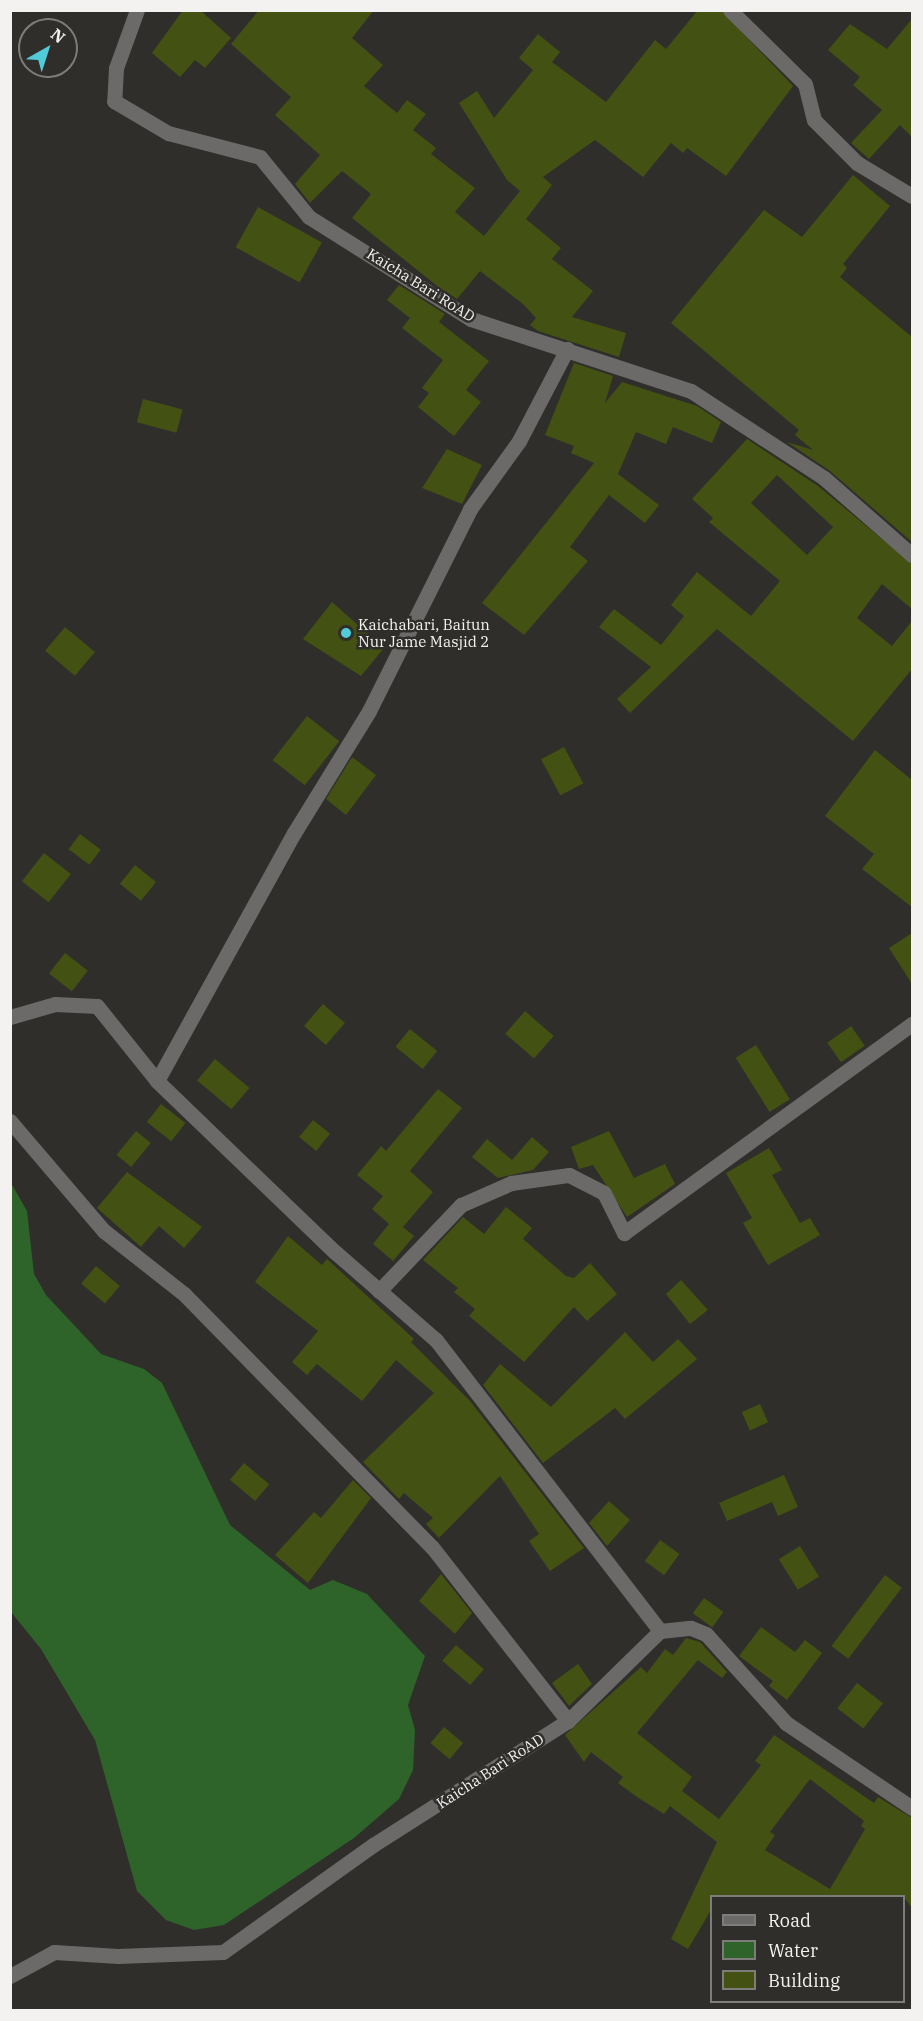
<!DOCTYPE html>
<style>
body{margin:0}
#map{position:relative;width:923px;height:2021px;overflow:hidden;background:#2f2e2b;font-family:"IBM Plex Serif",serif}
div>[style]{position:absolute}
.water>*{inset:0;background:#2e6429}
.building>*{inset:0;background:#435113;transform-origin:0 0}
.minor>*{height:15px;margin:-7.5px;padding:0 7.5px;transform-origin:7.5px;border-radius:7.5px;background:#6c6a69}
.dots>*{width:16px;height:16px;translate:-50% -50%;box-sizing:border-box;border:3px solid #2f2e2b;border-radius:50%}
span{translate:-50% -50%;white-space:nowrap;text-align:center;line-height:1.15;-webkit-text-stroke:5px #2f2e2b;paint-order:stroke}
.street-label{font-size:15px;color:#f3f2f0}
.poi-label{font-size:15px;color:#f3f2f0}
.left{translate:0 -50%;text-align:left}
.frame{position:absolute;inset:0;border:12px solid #f3f2f0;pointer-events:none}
.legend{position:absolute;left:710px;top:1895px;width:195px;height:108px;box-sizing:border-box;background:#2f2e2b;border:2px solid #7d7c7a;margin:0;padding:8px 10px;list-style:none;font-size:18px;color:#f3f2f0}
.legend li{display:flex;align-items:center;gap:12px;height:30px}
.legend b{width:30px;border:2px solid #7d7c7a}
.north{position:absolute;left:18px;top:18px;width:60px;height:60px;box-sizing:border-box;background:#2f2e2b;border:2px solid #7d7c7a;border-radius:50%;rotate:39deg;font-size:16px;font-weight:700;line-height:24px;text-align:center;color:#f3f2f0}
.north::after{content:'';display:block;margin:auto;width:21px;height:27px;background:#52cbd8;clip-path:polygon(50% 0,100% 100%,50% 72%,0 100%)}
</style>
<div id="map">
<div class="water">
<div style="clip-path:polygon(11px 1183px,27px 1211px,34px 1274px,46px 1295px,101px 1354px,144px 1369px,162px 1383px,230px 1525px,310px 1590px,333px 1580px,367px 1594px,425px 1656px,408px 1705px,415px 1730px,413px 1770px,399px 1799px,354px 1838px,224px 1925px,194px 1930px,166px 1920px,137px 1891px,95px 1740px,41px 1649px,11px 1612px)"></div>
</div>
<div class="building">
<div style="clip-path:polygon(183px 10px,200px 10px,231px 38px,205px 68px,195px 60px,180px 77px,152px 53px)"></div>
<div style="clip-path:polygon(259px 10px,374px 10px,352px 38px,383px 65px,364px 86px,397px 113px,407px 100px,426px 114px,413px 130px,436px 148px,431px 154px,475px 188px,455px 212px,484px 236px,520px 191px,507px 180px,459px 103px,477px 91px,494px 118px,533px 70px,519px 58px,538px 34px,560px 52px,552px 62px,606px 102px,655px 40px,666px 49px,698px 10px,721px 10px,793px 86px,726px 176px,687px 148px,683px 153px,671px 143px,643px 177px,595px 140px,543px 177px,552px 185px,526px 219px,561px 248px,552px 259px,593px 291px,572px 317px,626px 333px,619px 357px,538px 331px,530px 325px,536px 318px,523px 304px,480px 271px,457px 299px,441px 289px,352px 218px,371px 194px,342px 171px,310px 203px,295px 184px,320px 155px,275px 115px,291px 97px,231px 44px)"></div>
<div style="clip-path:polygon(912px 19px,912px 137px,900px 125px,869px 159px,851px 143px,882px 110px,853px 85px,860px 77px,828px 50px,850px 24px,887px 49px)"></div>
<div style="clip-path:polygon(853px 175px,890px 206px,843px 264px,847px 268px,840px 277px,912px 337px,912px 542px,830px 471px,787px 442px,813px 450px,795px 435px,799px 430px,671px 323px,764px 210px,802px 237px)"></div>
<div style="left:258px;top:207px;width:73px;height:46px;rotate:29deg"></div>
<div style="clip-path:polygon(399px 285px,445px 314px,439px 322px,489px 361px,466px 390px,481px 402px,454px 436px,418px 407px,429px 393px,422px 388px,443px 360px,402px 328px,410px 318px,387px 300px)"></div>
<div style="clip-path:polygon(574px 363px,613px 376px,605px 403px,622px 382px,697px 406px,721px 422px,712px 443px,673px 427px,666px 444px,636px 432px,618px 474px,659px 505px,645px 523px,609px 495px,570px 547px,588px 561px,524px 635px,482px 603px,594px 463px,571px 453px,574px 446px,545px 435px)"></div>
<div style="left:143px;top:399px;width:41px;height:24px;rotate:15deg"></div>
<div style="clip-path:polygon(evenodd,747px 439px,818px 486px,912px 564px,912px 609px,882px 584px,857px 618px,892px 646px,912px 621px,912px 669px,853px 741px,717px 629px,630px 713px,617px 699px,651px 667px,599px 627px,614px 609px,661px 645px,684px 616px,671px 605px,697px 572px,751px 616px,780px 581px,709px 522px,713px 518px,692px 499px,747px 439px,777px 475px,833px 527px,807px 555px,751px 503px,777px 475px)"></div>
<div style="clip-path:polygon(447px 449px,482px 465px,462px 504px,422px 488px)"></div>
<div style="clip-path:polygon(332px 602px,384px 648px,361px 676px,303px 639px)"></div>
<div style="left:65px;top:627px;width:39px;height:31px;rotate:40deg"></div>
<div style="left:307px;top:716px;width:41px;height:56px;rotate:38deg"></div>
<div style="left:564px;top:747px;width:41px;height:26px;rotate:62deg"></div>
<div style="clip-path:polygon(875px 750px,912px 780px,912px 907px,862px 869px,874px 854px,825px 816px)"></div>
<div style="clip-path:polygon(352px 757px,376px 775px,346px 815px,326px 799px)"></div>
<div style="left:80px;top:834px;width:26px;height:19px;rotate:37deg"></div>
<div style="left:44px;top:853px;width:34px;height:36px;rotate:38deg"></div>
<div style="left:135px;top:865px;width:27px;height:24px;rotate:39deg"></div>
<div style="clip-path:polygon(912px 933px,912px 984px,889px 948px)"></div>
<div style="left:65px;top:953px;width:29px;height:26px;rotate:38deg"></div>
<div style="left:323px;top:1004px;width:29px;height:29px;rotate:41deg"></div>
<div style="left:525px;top:1011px;width:38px;height:30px;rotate:41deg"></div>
<div style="left:851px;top:1026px;width:24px;height:29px;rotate:55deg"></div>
<div style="left:410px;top:1029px;width:35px;height:23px;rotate:39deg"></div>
<div style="left:756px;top:1045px;width:64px;height:24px;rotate:58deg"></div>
<div style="left:215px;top:1059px;width:45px;height:28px;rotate:40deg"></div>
<div style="clip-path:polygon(438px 1089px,462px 1108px,410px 1171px,433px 1192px,403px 1227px,414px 1236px,393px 1261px,373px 1244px,389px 1224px,372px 1209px,383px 1196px,357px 1175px,381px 1146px,386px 1151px)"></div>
<div style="left:161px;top:1104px;width:31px;height:23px;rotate:38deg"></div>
<div style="left:313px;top:1120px;width:22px;height:22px;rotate:39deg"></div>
<div style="left:136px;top:1131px;width:19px;height:31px;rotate:39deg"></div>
<div style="clip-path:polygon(609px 1131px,634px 1178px,665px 1164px,675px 1184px,627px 1217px,593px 1165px,579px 1169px,571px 1147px)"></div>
<div style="clip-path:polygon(532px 1137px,549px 1152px,533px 1170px,498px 1178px,472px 1157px,487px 1139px,512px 1160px)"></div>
<div style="clip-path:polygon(769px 1148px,782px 1170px,772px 1175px,800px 1223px,810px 1218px,820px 1235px,768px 1265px,743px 1223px,752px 1218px,726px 1173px)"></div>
<div style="clip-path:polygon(127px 1172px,202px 1227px,184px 1248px,159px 1226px,141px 1247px,97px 1208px)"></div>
<div style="clip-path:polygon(506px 1207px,532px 1228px,523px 1239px,566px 1276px,574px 1278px,590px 1263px,617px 1294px,587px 1321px,574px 1307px,524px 1362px,469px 1316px,475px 1309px,454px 1292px,458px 1288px,423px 1260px,463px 1217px,484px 1234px)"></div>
<div style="clip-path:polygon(288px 1236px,322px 1265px,327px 1259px,414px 1339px,411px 1342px,470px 1401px,584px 1548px,550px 1571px,529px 1541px,539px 1534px,500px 1476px,439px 1538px,426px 1524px,433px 1518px,404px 1493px,399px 1499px,363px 1462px,434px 1393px,396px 1360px,362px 1401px,317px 1364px,307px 1375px,292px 1362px,318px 1331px,255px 1282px)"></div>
<div style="left:96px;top:1266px;width:31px;height:23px;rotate:40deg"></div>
<div style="clip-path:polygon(681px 1280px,708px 1310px,690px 1324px,666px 1294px)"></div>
<div style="clip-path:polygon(625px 1332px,653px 1362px,678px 1339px,697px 1359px,625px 1419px,615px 1408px,543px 1463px,483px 1385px,500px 1364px,551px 1407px)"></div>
<div style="left:760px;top:1404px;width:20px;height:20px;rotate:66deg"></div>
<div style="left:244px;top:1463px;width:33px;height:22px;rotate:40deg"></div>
<div style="clip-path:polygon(784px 1475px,798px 1507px,778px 1516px,772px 1502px,727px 1521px,719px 1503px)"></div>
<div style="clip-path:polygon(353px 1480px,371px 1498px,308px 1583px,275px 1555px,314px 1512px,321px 1518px)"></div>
<div style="clip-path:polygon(609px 1501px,630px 1520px,607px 1546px,589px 1523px)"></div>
<div style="left:660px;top:1540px;width:24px;height:26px;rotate:36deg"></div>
<div style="left:800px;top:1546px;width:36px;height:25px;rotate:58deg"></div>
<div style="clip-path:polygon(441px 1574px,472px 1613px,455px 1634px,419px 1601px)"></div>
<div style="left:885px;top:1575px;width:21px;height:89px;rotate:37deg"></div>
<div style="left:704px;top:1598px;width:24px;height:19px;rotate:36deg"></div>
<div style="clip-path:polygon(761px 1627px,795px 1652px,805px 1640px,822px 1653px,787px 1700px,769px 1686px,773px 1681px,739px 1656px)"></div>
<div style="clip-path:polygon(evenodd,686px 1638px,700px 1642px,727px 1672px,722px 1678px,698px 1660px,637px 1733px,692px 1777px,682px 1791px,719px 1819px,761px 1765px,755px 1761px,774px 1735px,874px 1803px,878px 1797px,912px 1818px,912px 1908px,903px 1896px,711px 1896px,711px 1910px,688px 1949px,671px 1939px,717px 1842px,670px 1806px,664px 1814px,637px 1797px,618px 1783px,623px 1777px,591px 1752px,584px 1762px,565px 1735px,641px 1667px,647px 1673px,665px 1649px,673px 1655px,686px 1638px,810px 1779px,864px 1821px,861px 1826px,865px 1829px,830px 1889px,765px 1850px,775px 1835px,770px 1832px,810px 1779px)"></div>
<div style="left:456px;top:1645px;width:37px;height:21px;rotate:41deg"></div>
<div style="clip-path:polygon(578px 1664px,592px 1684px,569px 1706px,552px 1683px)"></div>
<div style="left:857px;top:1683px;width:33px;height:32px;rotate:38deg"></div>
<div style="left:444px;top:1727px;width:25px;height:21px;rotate:40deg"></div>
</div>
<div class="minor">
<div style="left:137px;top:10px;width:62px;rotate:109.9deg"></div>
<div style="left:116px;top:68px;width:33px;rotate:93deg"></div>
<div style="left:114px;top:101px;width:63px;rotate:30.7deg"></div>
<div style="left:168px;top:133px;width:95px;rotate:14.6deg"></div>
<div style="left:260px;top:157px;width:77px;rotate:50.8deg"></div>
<div style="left:309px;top:217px;width:191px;rotate:32.2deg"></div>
<div style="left:471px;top:319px;width:231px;rotate:18.1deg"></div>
<div style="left:691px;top:391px;width:159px;rotate:33.2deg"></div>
<div style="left:824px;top:478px;width:117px;rotate:41.2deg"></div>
<div style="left:730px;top:10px;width:105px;rotate:44.6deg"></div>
<div style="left:805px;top:84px;width:37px;rotate:76deg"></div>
<div style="left:814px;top:120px;width:61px;rotate:45deg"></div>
<div style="left:857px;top:163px;width:64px;rotate:31deg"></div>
<div style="left:10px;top:1017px;width:47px;rotate:-16.1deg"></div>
<div style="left:55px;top:1004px;width:42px;rotate:2.7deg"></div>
<div style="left:97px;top:1006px;width:96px;rotate:51.3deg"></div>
<div style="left:157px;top:1081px;width:247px;rotate:43.9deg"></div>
<div style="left:335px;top:1252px;width:134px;rotate:41.1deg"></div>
<div style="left:436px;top:1340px;width:367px;rotate:52.4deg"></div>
<div style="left:157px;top:1081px;width:283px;rotate:-61.1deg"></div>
<div style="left:294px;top:833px;width:143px;rotate:-58.4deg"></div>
<div style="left:369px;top:711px;width:226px;rotate:-63.4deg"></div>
<div style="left:470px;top:509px;width:84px;rotate:-54.2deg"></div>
<div style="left:519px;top:441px;width:104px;rotate:-62.4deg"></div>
<div style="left:10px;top:1121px;width:145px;rotate:49.5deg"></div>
<div style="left:104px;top:1231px;width:102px;rotate:38.2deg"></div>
<div style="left:184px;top:1294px;width:354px;rotate:45.6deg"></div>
<div style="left:432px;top:1547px;width:221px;rotate:52deg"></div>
<div style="left:379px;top:1291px;width:119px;rotate:-46.4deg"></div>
<div style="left:461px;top:1205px;width:55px;rotate:-23.7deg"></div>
<div style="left:511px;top:1183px;width:59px;rotate:-7.9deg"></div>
<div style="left:569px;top:1175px;width:39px;rotate:27deg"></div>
<div style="left:604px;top:1193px;width:45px;rotate:63.4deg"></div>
<div style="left:624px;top:1233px;width:356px;rotate:-36deg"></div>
<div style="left:10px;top:1976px;width:50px;rotate:-28.6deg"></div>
<div style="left:54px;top:1952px;width:64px;rotate:3.6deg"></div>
<div style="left:118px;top:1956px;width:105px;rotate:-2.2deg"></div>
<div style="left:223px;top:1952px;width:184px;rotate:-35.5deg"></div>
<div style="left:373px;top:1845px;width:231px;rotate:-32.5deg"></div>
<div style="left:568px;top:1721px;width:129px;rotate:-44.4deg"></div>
<div style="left:660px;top:1631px;width:31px;rotate:-6deg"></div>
<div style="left:691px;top:1628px;width:16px;rotate:22deg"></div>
<div style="left:706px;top:1634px;width:120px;rotate:48deg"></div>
<div style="left:786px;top:1723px;width:152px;rotate:34deg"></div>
</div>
<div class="dots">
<div style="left:346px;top:633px;background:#52cbd8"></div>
</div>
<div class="street-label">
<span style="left:421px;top:285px;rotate:32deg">Kaicha Bari RoAD</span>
<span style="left:490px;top:1771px;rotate:-33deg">Kaicha Bari RoAD</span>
</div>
<div class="poi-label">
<span class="left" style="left:358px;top:633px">Kaichabari, Baitun<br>Nur Jame Masjid 2</span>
</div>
<div class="frame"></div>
<ul class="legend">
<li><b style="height:8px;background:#6c6a69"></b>Road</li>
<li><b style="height:16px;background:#2e6429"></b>Water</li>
<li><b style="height:16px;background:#435113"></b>Building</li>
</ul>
<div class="north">N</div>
</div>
